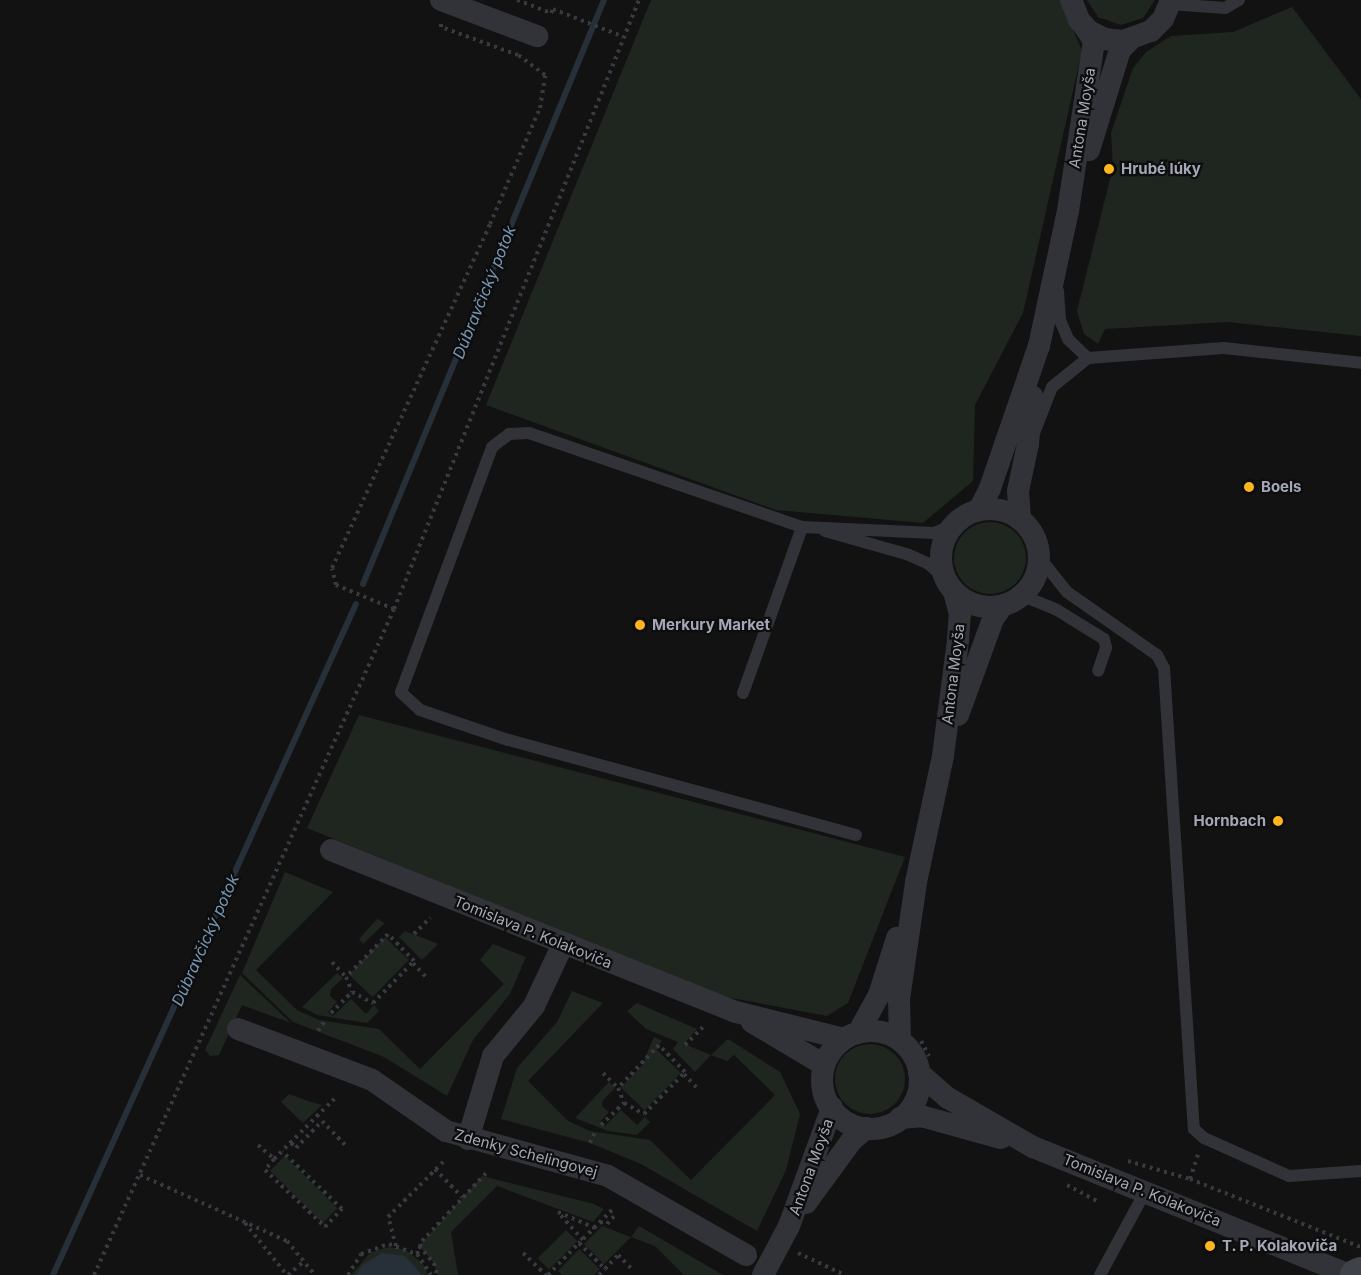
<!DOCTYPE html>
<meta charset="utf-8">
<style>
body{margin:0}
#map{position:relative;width:1361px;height:1275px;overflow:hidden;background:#121213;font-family:Inter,sans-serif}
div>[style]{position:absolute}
.green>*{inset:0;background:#1e261f;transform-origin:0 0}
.round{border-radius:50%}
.water>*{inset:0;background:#273038}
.stream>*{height:6px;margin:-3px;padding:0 3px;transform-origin:3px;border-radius:3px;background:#273038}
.path>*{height:4px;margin-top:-2px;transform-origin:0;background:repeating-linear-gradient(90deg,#383a40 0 3px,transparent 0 7.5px)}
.lane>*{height:12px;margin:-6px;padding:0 6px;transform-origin:6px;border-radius:6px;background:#323339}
.street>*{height:22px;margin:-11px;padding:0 11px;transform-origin:11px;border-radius:11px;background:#323339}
.street>.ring{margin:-11px;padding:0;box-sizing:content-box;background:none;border:22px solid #323339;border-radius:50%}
.secondary>*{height:32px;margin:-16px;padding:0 16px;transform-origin:16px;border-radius:16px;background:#404249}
.dots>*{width:16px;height:16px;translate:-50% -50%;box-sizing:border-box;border:3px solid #0d0d0e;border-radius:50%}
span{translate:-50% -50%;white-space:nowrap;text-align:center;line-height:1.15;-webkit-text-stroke:4.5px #0d0d0e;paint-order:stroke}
.street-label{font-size:15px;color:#a2a8b5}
.poi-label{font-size:15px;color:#a2a8b5;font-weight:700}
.left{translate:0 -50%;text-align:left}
.right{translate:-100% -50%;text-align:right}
.water-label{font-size:16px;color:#7696b3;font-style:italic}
</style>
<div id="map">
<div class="green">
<div style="clip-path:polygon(651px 0,1061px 0,1082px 51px,1023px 313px,975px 405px,973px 481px,923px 523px,776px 510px,486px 405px)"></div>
<div style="clip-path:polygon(1087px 0,1155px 0,1143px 18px,1121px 25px,1098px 17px)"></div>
<div style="clip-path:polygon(1292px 7px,1361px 99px,1361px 336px,1228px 322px,1105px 329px,1098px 344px,1084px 334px,1077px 311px,1113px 167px,1111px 133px,1133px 68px,1146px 52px,1171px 36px,1233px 32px)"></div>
<div class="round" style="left:954px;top:522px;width:72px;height:72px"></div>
<div style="clip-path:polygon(359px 715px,905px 857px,848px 1003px,827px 1016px,721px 996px,307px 828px)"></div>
<div style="clip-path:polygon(285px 872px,333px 892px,256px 970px,297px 1010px,319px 1020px,379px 1029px,420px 1069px,504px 984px,480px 960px,493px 944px,526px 957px,510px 994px,473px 1040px,447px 1096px,384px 1057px,293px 1022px,242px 973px)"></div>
<div style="clip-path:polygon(377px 919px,385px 923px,363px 944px,359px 939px)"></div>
<div style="clip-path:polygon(405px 931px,431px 941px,438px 944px,422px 960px,399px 937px)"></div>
<div style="left:385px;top:937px;width:33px;height:52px;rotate:44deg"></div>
<div style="clip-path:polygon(337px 973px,343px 978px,331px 989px,330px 996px,337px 1002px,328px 1012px,333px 1016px,351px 999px,366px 1014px,374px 1005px,379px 1011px,367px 1023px,317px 1015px,302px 1007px)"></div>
<div style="clip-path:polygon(240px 975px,291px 1023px,242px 1005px,219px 1055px,210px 1056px,205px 1050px)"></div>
<div style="clip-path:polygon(572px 991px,603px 1003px,528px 1081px,568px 1121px,590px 1131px,650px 1140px,691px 1180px,775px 1095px,734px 1055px,727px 1061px,711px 1055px,695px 1072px,673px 1049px,678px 1042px,646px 1029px,627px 1011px,637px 1003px,697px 1029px,684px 1044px,711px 1055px,728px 1039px,780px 1072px,800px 1114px,786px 1170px,757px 1231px,641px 1164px,590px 1143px,501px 1119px,517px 1068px,557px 1022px)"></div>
<div style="left:654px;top:1037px;width:8px;height:27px;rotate:23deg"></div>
<div class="round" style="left:835px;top:1044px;width:70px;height:70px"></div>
<div style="left:657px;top:1050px;width:33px;height:52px;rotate:44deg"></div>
<div style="clip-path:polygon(609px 1082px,615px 1088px,603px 1100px,602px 1106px,609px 1112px,600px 1122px,605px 1126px,621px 1110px,637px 1125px,645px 1117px,650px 1122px,637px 1135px,608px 1131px,575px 1118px)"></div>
<div style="clip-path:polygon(289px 1094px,311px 1102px,322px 1105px,303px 1123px,281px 1102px)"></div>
<div style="left:285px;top:1156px;width:74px;height:21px;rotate:45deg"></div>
<div style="clip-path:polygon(482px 1176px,594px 1204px,604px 1209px,593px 1222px,497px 1186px,451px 1232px,458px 1275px,437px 1275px,434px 1263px,419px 1246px)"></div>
<div style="clip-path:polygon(602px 1226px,631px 1237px,639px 1226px,723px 1275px,684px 1275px,655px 1246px,631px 1237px,604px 1264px,584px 1244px)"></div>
<div style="left:566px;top:1230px;width:16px;height:40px;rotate:45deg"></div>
<div style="clip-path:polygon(389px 1247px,406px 1250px,423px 1264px,428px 1275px,351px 1275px,371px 1252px)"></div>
<div style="clip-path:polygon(579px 1249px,600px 1269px,594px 1275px,562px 1275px,558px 1271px)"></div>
</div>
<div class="water">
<div style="clip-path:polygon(382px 1253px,405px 1256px,422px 1275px,356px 1275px,362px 1265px)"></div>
</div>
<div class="stream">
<div style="left:363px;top:584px;width:632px;rotate:-67.58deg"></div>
<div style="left:53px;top:1275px;width:736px;rotate:-65.7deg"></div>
</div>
<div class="path">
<div style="left:517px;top:0;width:36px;rotate:21deg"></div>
<div style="left:551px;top:13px;width:4px;rotate:-63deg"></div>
<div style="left:553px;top:9px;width:76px;rotate:21.5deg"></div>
<div style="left:394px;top:609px;width:63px;rotate:-157.5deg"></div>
<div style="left:336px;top:585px;width:17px;rotate:-103deg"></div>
<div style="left:332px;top:568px;width:379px;rotate:-65.3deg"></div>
<div style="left:490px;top:224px;width:126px;rotate:-66.7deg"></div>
<div style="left:540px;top:108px;width:33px;rotate:-81deg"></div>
<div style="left:545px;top:75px;width:34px;rotate:-143deg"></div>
<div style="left:518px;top:55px;width:82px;rotate:-160deg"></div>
<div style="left:441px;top:27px;width:6px;rotate:-90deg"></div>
<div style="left:414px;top:934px;width:23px;rotate:-45deg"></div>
<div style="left:332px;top:962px;width:21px;rotate:47deg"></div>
<div style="left:413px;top:963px;width:22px;rotate:47deg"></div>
<div style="left:331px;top:1013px;width:30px;rotate:-45deg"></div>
<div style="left:352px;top:992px;width:24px;rotate:28deg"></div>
<div style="left:373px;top:1003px;width:59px;rotate:-45.7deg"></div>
<div style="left:414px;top:961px;width:37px;rotate:-134deg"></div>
<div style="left:388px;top:934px;width:60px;rotate:134.3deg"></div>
<div style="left:346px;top:977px;width:16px;rotate:68deg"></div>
<div style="left:318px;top:1031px;width:12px;rotate:-55deg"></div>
<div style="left:921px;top:1041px;width:17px;rotate:62deg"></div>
<div style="left:685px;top:1045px;width:25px;rotate:-45deg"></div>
<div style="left:603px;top:1073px;width:21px;rotate:45deg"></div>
<div style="left:684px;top:1074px;width:22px;rotate:47deg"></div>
<div style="left:601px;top:1125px;width:32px;rotate:-44deg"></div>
<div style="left:624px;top:1103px;width:23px;rotate:29deg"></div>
<div style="left:644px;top:1114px;width:59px;rotate:-45.7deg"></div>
<div style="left:685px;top:1072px;width:37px;rotate:-134deg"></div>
<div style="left:659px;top:1045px;width:59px;rotate:133.6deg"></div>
<div style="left:618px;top:1088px;width:16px;rotate:68deg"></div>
<div style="left:291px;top:1143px;width:7px;rotate:45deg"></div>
<div style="left:296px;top:1148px;width:37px;rotate:-46deg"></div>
<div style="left:322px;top:1121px;width:35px;rotate:46deg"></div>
<div style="left:590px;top:1143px;width:12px;rotate:-66deg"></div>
<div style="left:258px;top:1145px;width:21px;rotate:41deg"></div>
<div style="left:274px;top:1159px;width:89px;rotate:-45deg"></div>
<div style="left:274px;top:1159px;width:14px;rotate:129deg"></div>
<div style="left:265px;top:1170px;width:83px;rotate:43.5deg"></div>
<div style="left:325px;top:1227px;width:25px;rotate:-47deg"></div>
<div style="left:342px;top:1209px;width:83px;rotate:-136deg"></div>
<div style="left:1128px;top:1161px;width:65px;rotate:16.2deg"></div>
<div style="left:1190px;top:1179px;width:184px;rotate:21.7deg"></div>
<div style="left:435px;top:1169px;width:39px;rotate:46deg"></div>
<div style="left:140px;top:1175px;width:161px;rotate:24.2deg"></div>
<div style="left:287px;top:1241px;width:44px;rotate:50.5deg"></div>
<div style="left:1190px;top:1179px;width:29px;rotate:-72deg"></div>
<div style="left:1067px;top:1185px;width:36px;rotate:28deg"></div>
<div style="left:612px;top:1210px;width:47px;rotate:135deg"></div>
<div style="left:579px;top:1243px;width:37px;rotate:45deg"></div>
<div style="left:605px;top:1269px;width:19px;rotate:-47deg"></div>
<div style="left:618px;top:1255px;width:20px;rotate:45deg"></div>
<div style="left:600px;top:1222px;width:7px;rotate:16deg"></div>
<div style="left:607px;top:1224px;width:15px;rotate:-48deg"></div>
<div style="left:245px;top:1223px;width:67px;rotate:51.1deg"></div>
<div style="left:583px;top:1240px;width:38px;rotate:-132deg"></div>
<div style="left:558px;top:1212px;width:40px;rotate:23.4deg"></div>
<div style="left:396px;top:1246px;width:30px;rotate:-105deg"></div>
<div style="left:388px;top:1217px;width:78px;rotate:-45deg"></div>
<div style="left:419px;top:1246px;width:23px;rotate:49deg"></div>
<div style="left:434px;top:1263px;width:12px;rotate:76deg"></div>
<div style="left:523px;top:1253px;width:32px;rotate:44deg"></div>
<div style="left:798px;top:1253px;width:52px;rotate:25.1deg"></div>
<div style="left:417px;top:1254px;width:14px;rotate:-69deg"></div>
<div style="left:422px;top:1241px;width:93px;rotate:-46.7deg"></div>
<div style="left:94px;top:1275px;width:730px;rotate:-65.75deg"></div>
<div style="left:394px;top:609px;width:656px;rotate:-68.09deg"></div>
<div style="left:288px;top:1275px;width:21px;rotate:-41deg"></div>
<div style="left:348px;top:1275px;width:25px;rotate:-58deg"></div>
<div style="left:361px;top:1254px;width:30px;rotate:-20deg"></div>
<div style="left:389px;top:1244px;width:30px;rotate:20deg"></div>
<div style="left:417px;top:1254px;width:25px;rotate:56deg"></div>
<div style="left:548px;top:1275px;width:45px;rotate:-45.9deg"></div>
<div style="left:599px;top:1275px;width:8px;rotate:-45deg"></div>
</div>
<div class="lane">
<div style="left:1170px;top:4px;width:55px;rotate:4.2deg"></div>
<div style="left:1225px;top:8px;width:16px;rotate:-30deg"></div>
<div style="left:1058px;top:291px;width:29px;rotate:86deg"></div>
<div style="left:1060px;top:320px;width:21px;rotate:67deg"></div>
<div style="left:1068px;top:339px;width:28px;rotate:44deg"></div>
<div style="left:1034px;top:433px;width:49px;rotate:-68.6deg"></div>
<div style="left:1052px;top:387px;width:46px;rotate:-38.9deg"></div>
<div style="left:1088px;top:358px;width:136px;rotate:-4.2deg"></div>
<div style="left:1224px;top:348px;width:138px;rotate:6.2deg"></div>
<div style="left:825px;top:531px;width:87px;rotate:15.9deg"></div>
<div style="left:909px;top:555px;width:22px;rotate:24deg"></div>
<div style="left:929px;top:564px;width:23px;rotate:43deg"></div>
<div style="left:1040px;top:558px;width:43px;rotate:51.5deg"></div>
<div style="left:1067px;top:592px;width:110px;rotate:35deg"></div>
<div style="left:1157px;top:655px;width:15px;rotate:62deg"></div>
<div style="left:1164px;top:668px;width:462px;rotate:86.3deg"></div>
<div style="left:1194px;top:1129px;width:13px;rotate:42deg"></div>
<div style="left:1204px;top:1138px;width:93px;rotate:24.1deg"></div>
<div style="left:1289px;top:1176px;width:72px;rotate:-4deg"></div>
<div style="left:1023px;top:596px;width:37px;rotate:22deg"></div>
<div style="left:1057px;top:610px;width:55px;rotate:31.7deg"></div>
<div style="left:1104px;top:639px;width:9px;rotate:77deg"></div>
<div style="left:1106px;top:648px;width:24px;rotate:109deg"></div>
<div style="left:743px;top:693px;width:176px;rotate:-70.4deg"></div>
<div style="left:856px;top:835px;width:361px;rotate:-164.7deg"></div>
<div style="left:508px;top:740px;width:93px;rotate:-161.2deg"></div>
<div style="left:420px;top:710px;width:26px;rotate:-137deg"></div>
<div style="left:401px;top:692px;width:261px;rotate:-69.6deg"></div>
<div style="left:492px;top:447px;width:21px;rotate:-37deg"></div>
<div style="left:509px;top:434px;width:20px;rotate:-3deg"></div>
<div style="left:529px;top:433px;width:289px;rotate:19deg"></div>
<div style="left:802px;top:527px;width:132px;rotate:2.6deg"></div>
<div style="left:934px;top:533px;width:21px;rotate:-23deg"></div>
<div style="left:1100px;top:1275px;width:94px;rotate:-61.5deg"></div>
</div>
<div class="street">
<div style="left:441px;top:0;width:103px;rotate:20.6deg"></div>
<div style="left:1071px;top:0;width:22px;rotate:68deg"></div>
<div style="left:1079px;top:20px;width:15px;rotate:48deg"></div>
<div style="left:1089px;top:31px;width:18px;rotate:27deg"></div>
<div style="left:1105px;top:39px;width:18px;rotate:6deg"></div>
<div style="left:1123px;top:41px;width:30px;rotate:-20deg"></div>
<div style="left:1151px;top:31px;width:17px;rotate:-45deg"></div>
<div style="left:1163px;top:19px;width:21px;rotate:-67deg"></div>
<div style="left:1089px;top:150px;width:105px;rotate:-72.8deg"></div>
<div style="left:1120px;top:50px;width:13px;rotate:-45deg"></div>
<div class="ring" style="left:941px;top:509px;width:76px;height:76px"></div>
<div style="left:979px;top:510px;width:25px;rotate:-63deg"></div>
<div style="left:990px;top:488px;width:150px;rotate:-71deg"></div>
<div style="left:1039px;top:346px;width:138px;rotate:-77.9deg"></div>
<div style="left:1068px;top:211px;width:172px;rotate:-81.3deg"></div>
<div style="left:1094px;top:41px;width:17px;rotate:-123deg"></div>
<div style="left:1020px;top:519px;width:28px;rotate:-94deg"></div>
<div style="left:1018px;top:491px;width:48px;rotate:-78deg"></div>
<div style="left:1028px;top:444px;width:48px;rotate:-85.2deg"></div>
<div style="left:958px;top:715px;width:102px;rotate:-70deg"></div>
<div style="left:993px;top:619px;width:16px;rotate:-55deg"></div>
<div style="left:331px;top:850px;width:436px;rotate:21.8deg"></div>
<div style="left:736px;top:1012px;width:111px;rotate:14deg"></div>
<div style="left:752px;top:1022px;width:84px;rotate:30.8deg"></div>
<div style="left:238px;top:1029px;width:143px;rotate:20.8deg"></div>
<div style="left:372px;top:1080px;width:90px;rotate:34.6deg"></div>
<div style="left:446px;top:1131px;width:168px;rotate:15.5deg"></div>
<div style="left:608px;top:1176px;width:159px;rotate:29.8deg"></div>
<div class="ring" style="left:822px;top:1031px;width:76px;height:76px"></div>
<div style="left:858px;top:1033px;width:43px;rotate:-61.1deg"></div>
<div style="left:879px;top:995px;width:60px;rotate:-72.5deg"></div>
<div style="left:900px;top:1040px;width:41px;rotate:-91.4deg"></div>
<div style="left:899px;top:999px;width:118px;rotate:-81.7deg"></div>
<div style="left:916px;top:882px;width:129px;rotate:-77.9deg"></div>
<div style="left:943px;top:756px;width:117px;rotate:-82.6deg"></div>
<div style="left:958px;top:640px;width:26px;rotate:-86deg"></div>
<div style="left:960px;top:614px;width:23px;rotate:-105deg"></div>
<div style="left:919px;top:1073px;width:38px;rotate:41deg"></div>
<div style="left:948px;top:1098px;width:98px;rotate:30deg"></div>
<div style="left:1033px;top:1147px;width:342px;rotate:22deg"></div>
<div style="left:900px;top:1118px;width:21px;rotate:-5deg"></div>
<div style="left:921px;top:1116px;width:83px;rotate:15.4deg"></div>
<div style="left:468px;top:1139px;width:87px;rotate:-73.2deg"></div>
<div style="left:493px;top:1056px;width:65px;rotate:-50.6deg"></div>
<div style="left:534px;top:1006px;width:68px;rotate:-64.9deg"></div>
<div style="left:806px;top:1203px;width:78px;rotate:-53.9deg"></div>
<div style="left:852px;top:1140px;width:19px;rotate:-39deg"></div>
<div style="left:763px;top:1275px;width:55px;rotate:-62deg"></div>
<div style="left:789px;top:1226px;width:126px;rotate:-70deg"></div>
</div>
<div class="secondary">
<div style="left:1356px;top:1275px;width:5px;rotate:-22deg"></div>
</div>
<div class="dots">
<div style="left:1109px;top:169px;background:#ffb51e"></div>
<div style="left:1249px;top:487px;background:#ffb51e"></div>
<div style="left:640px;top:625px;background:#ffb51e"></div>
<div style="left:1278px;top:821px;background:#ffb51e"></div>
<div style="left:1210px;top:1246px;background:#ffb51e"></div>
</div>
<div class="street-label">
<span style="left:1082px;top:118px;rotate:-81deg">Antona Moyša</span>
<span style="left:953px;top:674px;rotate:-83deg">Antona Moyša</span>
<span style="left:533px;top:932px;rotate:22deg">Tomislava P. Kolakoviča</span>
<span style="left:526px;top:1153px;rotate:15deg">Zdenky Schelingovej</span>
<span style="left:811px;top:1167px;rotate:-70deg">Antona Moyša</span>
<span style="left:1142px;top:1190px;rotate:22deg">Tomislava P. Kolakoviča</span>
</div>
<div class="poi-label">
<span class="left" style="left:1121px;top:169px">Hrubé lúky</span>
<span class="left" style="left:1261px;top:487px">Boels</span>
<span class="left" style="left:652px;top:625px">Merkury Market</span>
<span class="right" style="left:1266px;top:821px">Hornbach</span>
<span class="left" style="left:1222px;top:1246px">T. P. Kolakoviča</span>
</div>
<div class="water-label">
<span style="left:484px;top:292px;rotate:-68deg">Dúbravčický potok</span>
<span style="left:205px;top:940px;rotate:-66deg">Dúbravčický potok</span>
</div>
</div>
